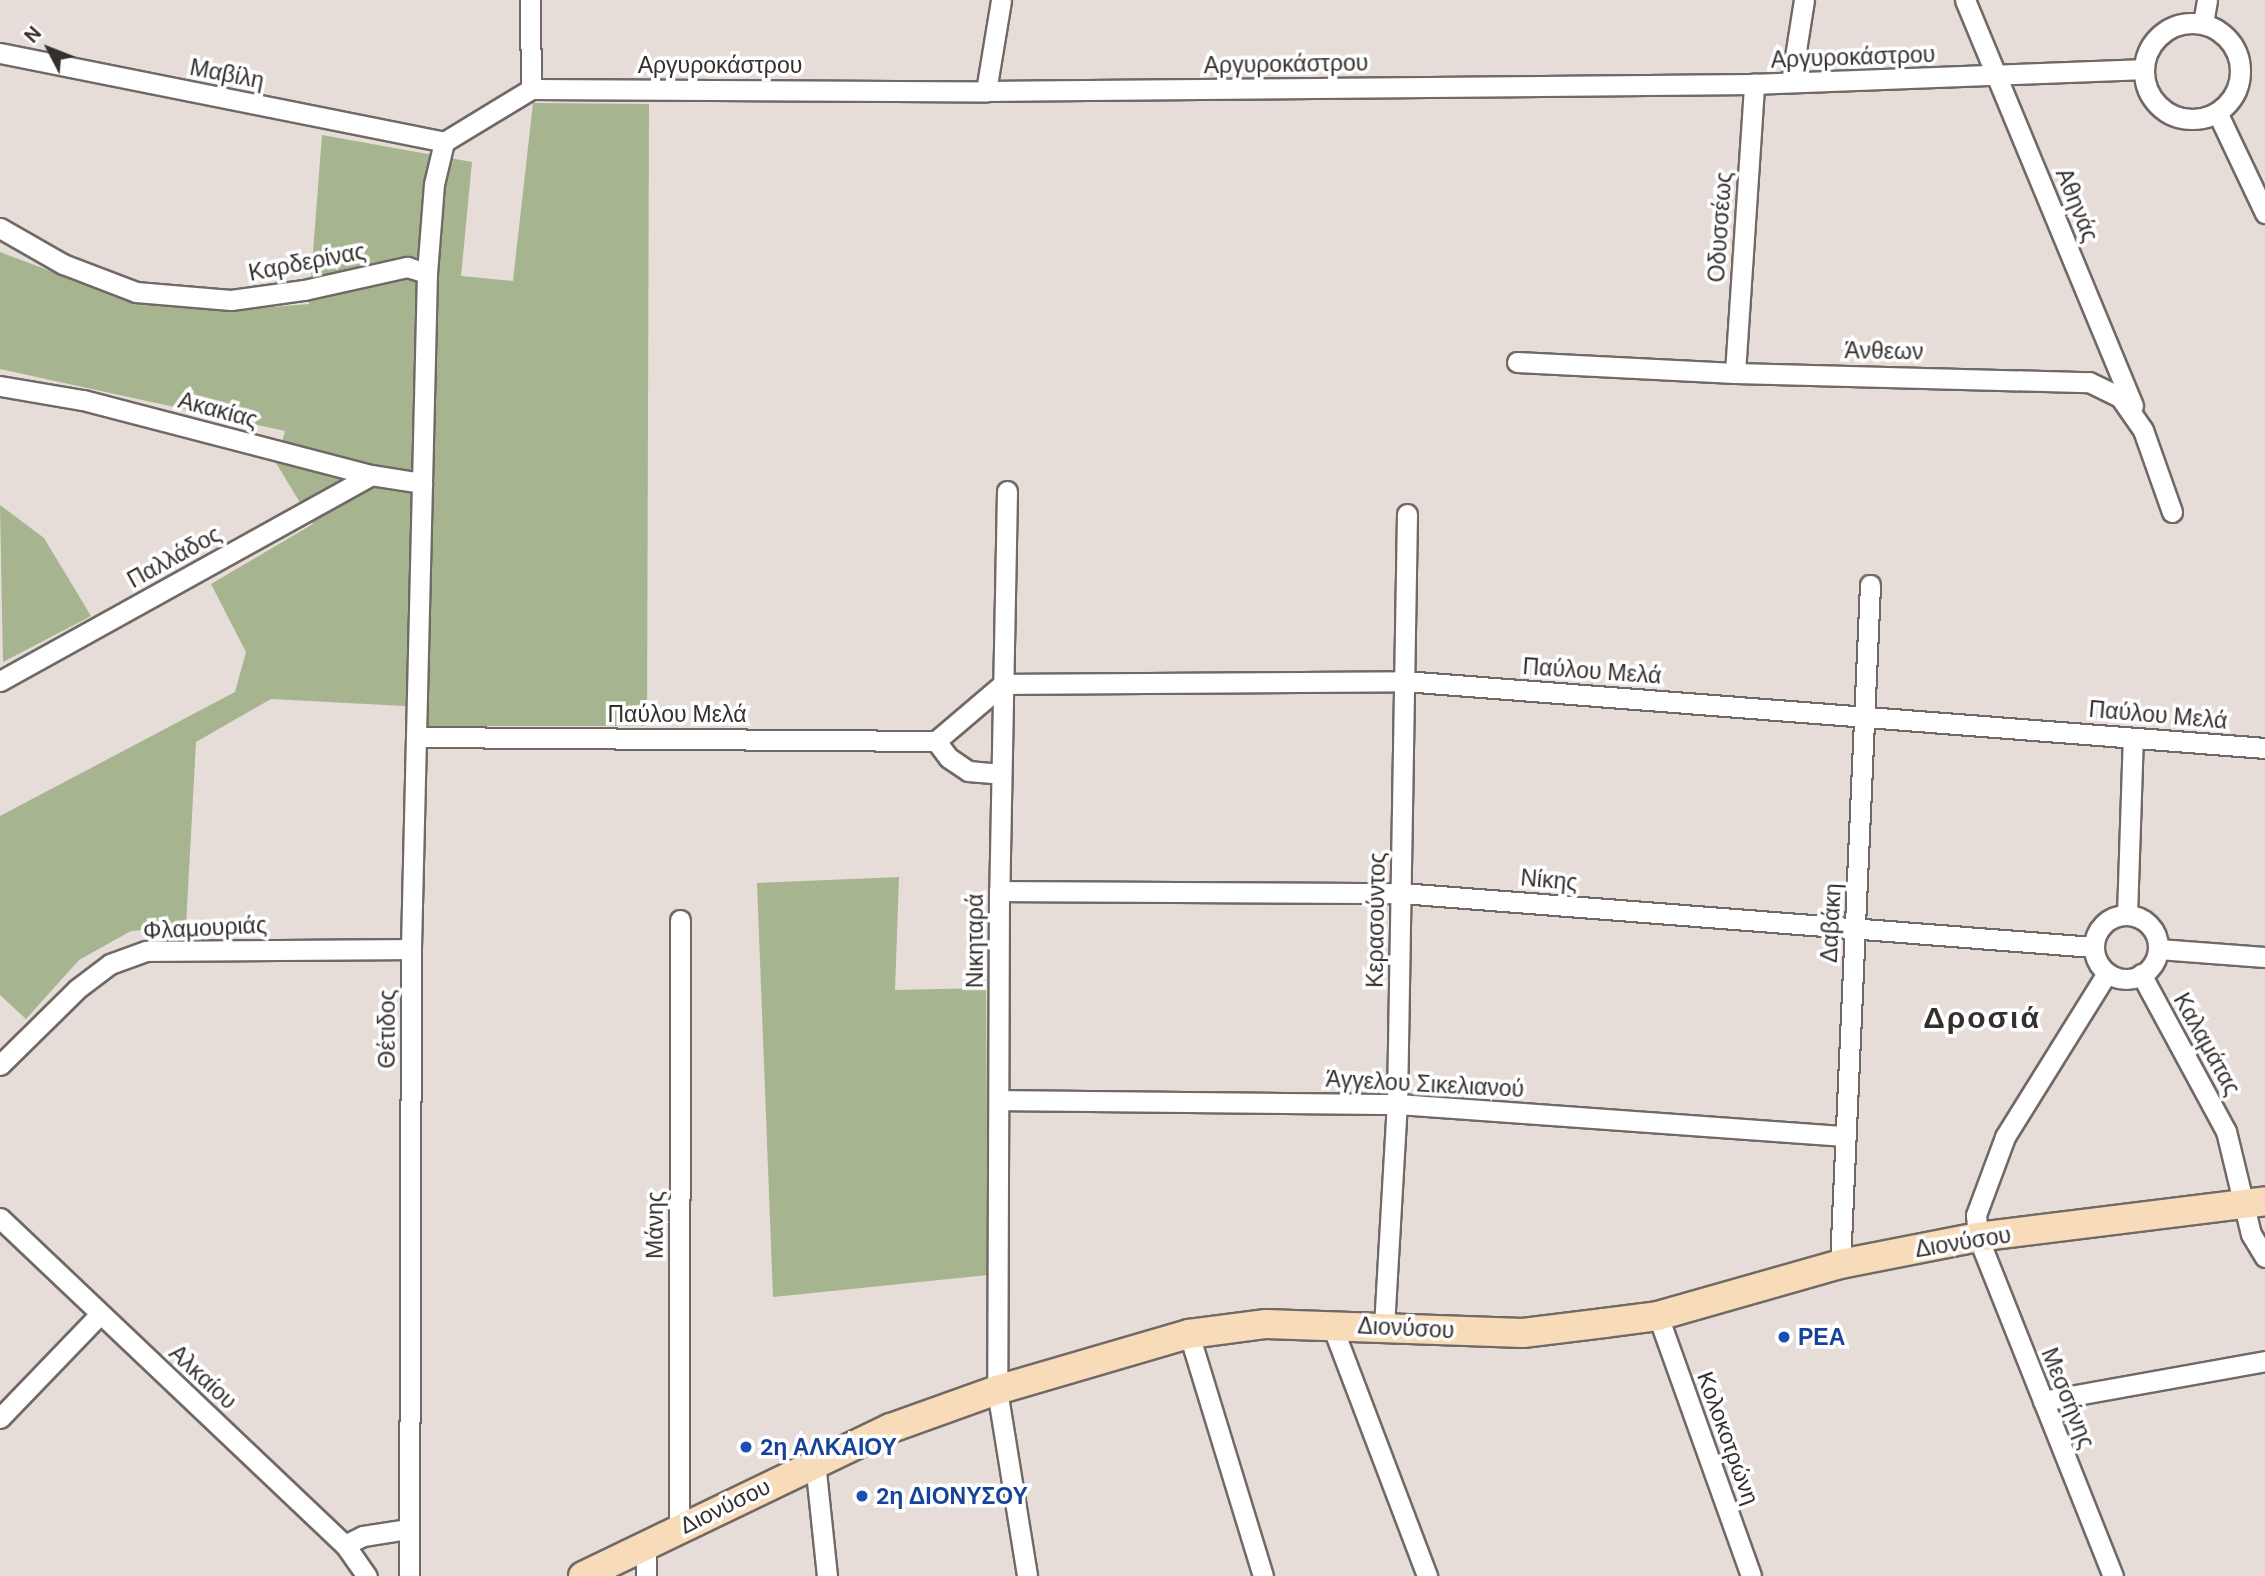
<!DOCTYPE html>
<meta charset="utf-8">
<style>
body{margin:0}
#map{position:relative;width:2265px;height:1576px;overflow:hidden;background:#e6dcd8;font-family:"DM Sans",sans-serif}
div>[style]{position:absolute}
.green>*{inset:0;background:#a6b490}
.roads{filter:drop-shadow(2px 0 #716965) drop-shadow(-2px 0 #716965) drop-shadow(0 2px #716965) drop-shadow(0 -2px #716965)}
.street>*{height:19px;margin:-9.5px;padding:0 9.5px;transform-origin:9.5px;border-radius:9.5px;background:#fff}
.street>.ring{margin:-9.5px;padding:0;box-sizing:content-box;background:none;border:19px solid #fff;border-radius:50%}
.secondary>*{height:28px;margin:-14px;padding:0 14px;transform-origin:14px;border-radius:14px;background:#f8dcba}
.dots>*{width:19px;height:19px;translate:-50% -50%;box-sizing:border-box;border:4px solid #fff;border-radius:50%}
span{translate:-50% -50%;white-space:nowrap;text-align:center;line-height:1.15;-webkit-text-stroke:7px #fff;paint-order:stroke}
.street-label{font-size:23px;color:#34302f}
.transit-label{font-size:23px;color:#164399;font-weight:700}
.left{translate:0 -50%;text-align:left}
.district-label{font-size:30px;color:#34302f;font-weight:700;letter-spacing:2px}
.north{position:absolute;left:14px;top:14px;width:70px;height:70px;-webkit-text-stroke:5px #fff;paint-order:stroke;rotate:312deg;font-size:19px;font-weight:700;line-height:28px;text-align:center;color:#34302f}
.north::after{content:'';display:block;margin:auto;width:24px;height:32px;background:#34302f;clip-path:polygon(50% 0,100% 100%,50% 72%,0 100%)}
</style>
<div id="map">
<div class="green">
<div style="clip-path:polygon(533px 103px,649px 104px,647px 726px,425px 726px,424px 707px,271px 699px,196px 742px,186px 926px,131px 931px,79px 960px,26px 1019px,0 995px,0 816px,235px 692px,246px 652px,211px 584px,313px 524px,276px 463px,285px 431px,0 369px,0 252px,127px 300px,221px 311px,309px 304px,322px 135px,472px 162px,461px 276px,513px 281px)"></div>
<div style="clip-path:polygon(0 505px,44px 538px,91px 616px,3px 662px)"></div>
<div style="clip-path:polygon(899px 877px,895px 990px,986px 988px,988px 1275px,773px 1297px,757px 883px)"></div>
</div>
<div class="roads">
<div class="street">
<div style="left:530px;top:0;width:89px;rotate:89.4deg"></div>
<div style="left:1965px;top:0;width:439px;rotate:67.5deg"></div>
<div style="left:2203px;top:23px;width:23px;rotate:-80deg"></div>
<div class="ring" style="left:2144px;top:23px;width:77px;height:77px"></div>
<div style="left:0;top:53px;width:453px;rotate:11.3deg"></div>
<div style="left:1791px;top:82px;width:83px;rotate:-81deg"></div>
<div style="left:986px;top:91px;width:92px;rotate:-80.6deg"></div>
<div style="left:2217px;top:112px;width:112px;rotate:64.6deg"></div>
<div style="left:444px;top:142px;width:102px;rotate:-31.3deg"></div>
<div style="left:531px;top:89px;width:455px;rotate:0.3deg"></div>
<div style="left:986px;top:91px;width:768px;rotate:-0.52deg"></div>
<div style="left:1754px;top:84px;width:390px;rotate:-2.2deg"></div>
<div style="left:0;top:228px;width:73px;rotate:29.7deg"></div>
<div style="left:63px;top:264px;width:78px;rotate:21deg"></div>
<div style="left:136px;top:292px;width:95px;rotate:4.8deg"></div>
<div style="left:231px;top:300px;width:74px;rotate:-7.8deg"></div>
<div style="left:304px;top:290px;width:106px;rotate:-12.6deg"></div>
<div style="left:407px;top:267px;width:21px;rotate:17deg"></div>
<div style="left:427px;top:273px;width:676px;rotate:91.36deg"></div>
<div style="left:411px;top:949px;width:627px;rotate:90.18deg"></div>
<div style="left:427px;top:273px;width:89px;rotate:-85.5deg"></div>
<div style="left:434px;top:184px;width:43px;rotate:-76.6deg"></div>
<div style="left:1517px;top:362px;width:218px;rotate:2.9deg"></div>
<div style="left:1735px;top:373px;width:354px;rotate:1.5deg"></div>
<div style="left:2089px;top:382px;width:34px;rotate:26deg"></div>
<div style="left:2120px;top:397px;width:40px;rotate:55.1deg"></div>
<div style="left:2143px;top:430px;width:87px;rotate:70.5deg"></div>
<div style="left:1735px;top:373px;width:290px;rotate:-86.2deg"></div>
<div style="left:0;top:386px;width:84px;rotate:9.6deg"></div>
<div style="left:83px;top:400px;width:298px;rotate:14.6deg"></div>
<div style="left:371px;top:475px;width:52px;rotate:8.9deg"></div>
<div style="left:1007px;top:491px;width:400px;rotate:91.1deg"></div>
<div style="left:999px;top:891px;width:499px;rotate:90.2deg"></div>
<div style="left:997px;top:1390px;width:188px;rotate:80.8deg"></div>
<div style="left:0;top:681px;width:424px;rotate:-29deg"></div>
<div style="left:419px;top:737px;width:517px;rotate:0.44deg"></div>
<div style="left:936px;top:741px;width:88px;rotate:-40.4deg"></div>
<div style="left:1003px;top:684px;width:401px;rotate:-0.4deg"></div>
<div style="left:1404px;top:681px;width:864px;rotate:4.45deg"></div>
<div style="left:936px;top:741px;width:21px;rotate:53deg"></div>
<div style="left:949px;top:758px;width:23px;rotate:34deg"></div>
<div style="left:968px;top:771px;width:33px;rotate:5deg"></div>
<div style="left:999px;top:891px;width:402px;rotate:0.3deg"></div>
<div style="left:1401px;top:893px;width:695px;rotate:4.46deg"></div>
<div style="left:2127px;top:915px;width:177px;rotate:-88.1deg"></div>
<div class="ring" style="left:2094px;top:915px;width:45px;height:45px"></div>
<div style="left:2158px;top:949px;width:107px;rotate:4.3deg"></div>
<div style="left:2107px;top:973px;width:193px;rotate:121.9deg"></div>
<div style="left:2005px;top:1137px;width:83px;rotate:110.4deg"></div>
<div style="left:1976px;top:1215px;width:22px;rotate:85deg"></div>
<div style="left:1978px;top:1237px;width:365px;rotate:68.3deg"></div>
<div style="left:2141px;top:974px;width:179px;rotate:61.6deg"></div>
<div style="left:2226px;top:1131px;width:106px;rotate:76.4deg"></div>
<div style="left:2251px;top:1234px;width:27px;rotate:59deg"></div>
<div style="left:0;top:1065px;width:108px;rotate:-44.6deg"></div>
<div style="left:77px;top:989px;width:41px;rotate:-37.1deg"></div>
<div style="left:110px;top:964px;width:38px;rotate:-20deg"></div>
<div style="left:146px;top:951px;width:265px;rotate:-0.4deg"></div>
<div style="left:1001px;top:1100px;width:396px;rotate:0.6deg"></div>
<div style="left:1397px;top:1104px;width:450px;rotate:4.1deg"></div>
<div style="left:0;top:1218px;width:475px;rotate:43.5deg"></div>
<div style="left:345px;top:1545px;width:38px;rotate:55deg"></div>
<div style="left:1840px;top:1264px;width:680px;rotate:-87.47deg"></div>
<div style="left:1658px;top:1316px;width:276px;rotate:70.3deg"></div>
<div style="left:1331px;top:1323px;width:271px;rotate:69.2deg"></div>
<div style="left:1384px;top:1327px;width:223px;rotate:-86.7deg"></div>
<div style="left:1397px;top:1104px;width:590px;rotate:-89.03deg"></div>
<div style="left:1189px;top:1334px;width:253px;rotate:73deg"></div>
<div style="left:2043px;top:1401px;width:226px;rotate:-10.2deg"></div>
<div style="left:0;top:1418px;width:144px;rotate:-46.1deg"></div>
<div style="left:815px;top:1462px;width:115px;rotate:84deg"></div>
<div style="left:679px;top:1529px;width:609px;rotate:-89.91deg"></div>
<div style="left:345px;top:1545px;width:20px;rotate:-27deg"></div>
<div style="left:363px;top:1536px;width:46px;rotate:-8.8deg"></div>
<div style="left:646px;top:1576px;width:30px;rotate:-90deg"></div>
</div>
<div class="secondary">
<div style="left:583px;top:1576px;width:342px;rotate:-25.7deg"></div>
<div style="left:891px;top:1428px;width:113px;rotate:-19.7deg"></div>
<div style="left:997px;top:1390px;width:200px;rotate:-16.3deg"></div>
<div style="left:1189px;top:1334px;width:78px;rotate:-7.4deg"></div>
<div style="left:1266px;top:1324px;width:257px;rotate:2deg"></div>
<div style="left:1523px;top:1333px;width:82px;rotate:-7deg"></div>
<div style="left:1604px;top:1323px;width:54px;rotate:-7.4deg"></div>
<div style="left:1658px;top:1316px;width:189px;rotate:-15.9deg"></div>
<div style="left:1840px;top:1264px;width:141px;rotate:-11.1deg"></div>
<div style="left:1978px;top:1237px;width:289px;rotate:-7.1deg"></div>
</div>
</div>
<div class="dots">
<div style="left:1784px;top:1337px;background:#1a4fb4"></div>
<div style="left:746px;top:1447px;background:#1a4fb4"></div>
<div style="left:862px;top:1496px;background:#1a4fb4"></div>
</div>
<div class="street-label">
<span style="left:1853px;top:57px;rotate:-2deg">Αργυροκάστρου</span>
<span style="left:1286px;top:64px;rotate:-1deg">Αργυροκάστρου</span>
<span style="left:720px;top:65px">Αργυροκάστρου</span>
<span style="left:227px;top:74px;rotate:11deg">Μαβίλη</span>
<span style="left:2077px;top:205px;rotate:68deg">Αθηνάς</span>
<span style="left:1720px;top:227px;rotate:-86deg">Οδυσσέως</span>
<span style="left:307px;top:262px;rotate:-11deg">Καρδερίνας</span>
<span style="left:1884px;top:351px;rotate:1deg">Άνθεων</span>
<span style="left:218px;top:410px;rotate:15deg">Ακακίας</span>
<span style="left:174px;top:557px;rotate:-29deg">Παλλάδος</span>
<span style="left:1592px;top:671px;rotate:4deg">Παύλου Μελά</span>
<span style="left:677px;top:714px">Παύλου Μελά</span>
<span style="left:2158px;top:715px;rotate:5deg">Παύλου Μελά</span>
<span style="left:1549px;top:880px;rotate:5deg">Νίκης</span>
<span style="left:1376px;top:920px;rotate:-89deg">Κερασούντος</span>
<span style="left:1831px;top:923px;rotate:-87deg">Δαβάκη</span>
<span style="left:205px;top:928px;rotate:-3deg">Φλαμουριάς</span>
<span style="left:975px;top:941px;rotate:-90deg">Νικηταρά</span>
<span style="left:387px;top:1029px;rotate:-90deg">Θέτιδος</span>
<span style="left:2207px;top:1044px;rotate:61deg">Καλαμάτας</span>
<span style="left:1425px;top:1084px;rotate:3deg">Άγγελου Σικελιανού</span>
<span style="left:655px;top:1225px;rotate:-90deg">Μάνης</span>
<span style="left:1963px;top:1242px;rotate:-9deg">Διονύσου</span>
<span style="left:1406px;top:1328px;rotate:3deg">Διονύσου</span>
<span style="left:203px;top:1377px;rotate:43deg">Αλκαίου</span>
<span style="left:2068px;top:1398px;rotate:68deg">Μεσσήνης</span>
<span style="left:1728px;top:1438px;rotate:70deg">Κολοκοτρώνη</span>
<span style="left:725px;top:1506px;rotate:-26deg">Διονύσου</span>
</div>
<div class="transit-label">
<span class="left" style="left:1798px;top:1337px">ΡΕΑ</span>
<span class="left" style="left:760px;top:1447px">2η ΑΛΚΑΙΟΥ</span>
<span class="left" style="left:876px;top:1496px">2η ΔΙΟΝΥΣΟΥ</span>
</div>
<div class="district-label">
<span style="left:1982px;top:1018px">Δροσιά</span>
</div>
<div class="north">N</div>
</div>
